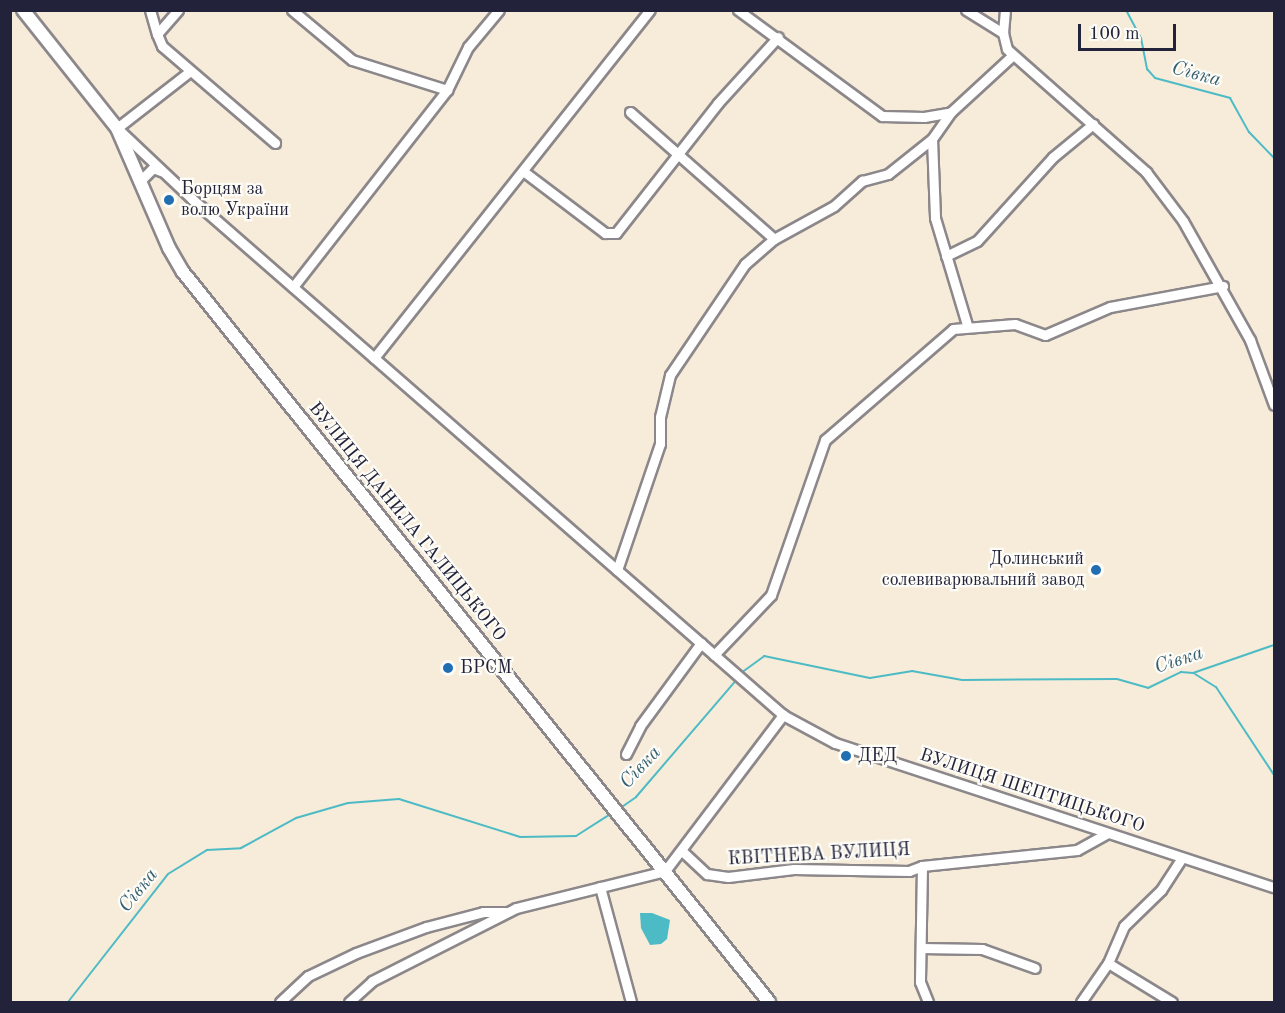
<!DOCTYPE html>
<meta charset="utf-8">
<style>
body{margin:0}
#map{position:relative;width:1285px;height:1013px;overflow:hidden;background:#f6ecd9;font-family:"Old Standard TT",serif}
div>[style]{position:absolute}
.water>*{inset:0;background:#4dbbc5}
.stream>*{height:2px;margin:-1px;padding:0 1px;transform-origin:1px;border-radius:1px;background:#4dbbc5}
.roads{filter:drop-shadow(2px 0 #8c878a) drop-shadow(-2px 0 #8c878a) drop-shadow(0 2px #8c878a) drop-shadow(0 -2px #8c878a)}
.minor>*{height:9px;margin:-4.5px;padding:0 4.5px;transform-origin:4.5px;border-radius:4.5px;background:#fff}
.major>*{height:12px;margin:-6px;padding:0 6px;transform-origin:6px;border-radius:6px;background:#fff}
.dots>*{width:16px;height:16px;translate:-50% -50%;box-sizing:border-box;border:3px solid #fdfcf7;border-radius:50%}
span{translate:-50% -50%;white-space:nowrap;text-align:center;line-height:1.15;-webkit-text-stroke:4.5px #fdfcf7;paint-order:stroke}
.poi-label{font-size:18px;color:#22223b}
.left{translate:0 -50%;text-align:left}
.right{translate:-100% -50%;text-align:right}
.street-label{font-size:18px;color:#22223b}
.water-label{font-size:20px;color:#335f72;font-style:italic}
.frame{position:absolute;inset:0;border:12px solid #22223b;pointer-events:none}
.scale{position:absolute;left:1078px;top:24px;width:98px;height:27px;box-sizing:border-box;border:3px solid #22223b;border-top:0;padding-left:8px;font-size:18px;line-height:21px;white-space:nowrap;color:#22223b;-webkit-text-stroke:4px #fdfcf7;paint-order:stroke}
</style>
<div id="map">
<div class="water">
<div style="clip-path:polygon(640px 913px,652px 913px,670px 920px,667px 939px,661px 944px,650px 945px,641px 928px)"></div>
</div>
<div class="stream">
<div style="left:1126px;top:10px;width:32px;rotate:62deg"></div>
<div style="left:1141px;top:38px;width:32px;rotate:79deg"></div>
<div style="left:1147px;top:69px;width:12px;rotate:48deg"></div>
<div style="left:1155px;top:78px;width:78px;rotate:14.9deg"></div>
<div style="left:1230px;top:98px;width:39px;rotate:61deg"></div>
<div style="left:1249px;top:132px;width:36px;rotate:46deg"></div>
<div style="left:741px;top:673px;width:29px;rotate:-36deg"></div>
<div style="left:764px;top:656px;width:108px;rotate:11.7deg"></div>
<div style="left:870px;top:678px;width:43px;rotate:-9.5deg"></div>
<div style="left:912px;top:671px;width:51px;rotate:10.2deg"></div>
<div style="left:962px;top:680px;width:155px;rotate:-0.4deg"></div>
<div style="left:1117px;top:679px;width:32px;rotate:16deg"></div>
<div style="left:1148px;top:688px;width:37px;rotate:-26deg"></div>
<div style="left:1181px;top:672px;width:12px;rotate:5deg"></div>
<div style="left:1193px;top:673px;width:86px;rotate:-19.1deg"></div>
<div style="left:1195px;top:674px;width:25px;rotate:32deg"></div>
<div style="left:1216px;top:687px;width:105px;rotate:56.6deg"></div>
<div style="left:619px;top:809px;width:21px;rotate:-35deg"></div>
<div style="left:636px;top:797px;width:157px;rotate:-49.4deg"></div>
<div style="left:68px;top:1002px;width:162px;rotate:-52deg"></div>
<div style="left:168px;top:874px;width:46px;rotate:-31.6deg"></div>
<div style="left:207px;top:850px;width:34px;rotate:-3deg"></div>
<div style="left:241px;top:848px;width:63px;rotate:-28.6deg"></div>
<div style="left:296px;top:818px;width:54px;rotate:-16.1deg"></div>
<div style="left:348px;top:803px;width:51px;rotate:-4.5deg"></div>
<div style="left:399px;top:799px;width:127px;rotate:17.4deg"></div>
<div style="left:520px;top:837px;width:56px;rotate:-1deg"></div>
<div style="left:576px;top:836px;width:43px;rotate:-32.6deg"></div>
</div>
<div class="roads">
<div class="minor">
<div style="left:150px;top:10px;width:25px;rotate:74deg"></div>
<div style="left:178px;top:10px;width:32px;rotate:131deg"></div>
<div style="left:157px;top:34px;width:13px;rotate:67deg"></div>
<div style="left:162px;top:46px;width:149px;rotate:40.6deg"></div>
<div style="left:292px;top:10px;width:78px;rotate:39.8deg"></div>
<div style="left:352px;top:60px;width:100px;rotate:17.5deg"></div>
<div style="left:738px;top:10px;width:179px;rotate:36.4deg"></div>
<div style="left:882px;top:116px;width:42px;rotate:1.4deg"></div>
<div style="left:924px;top:117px;width:27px;rotate:-10deg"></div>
<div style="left:966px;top:10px;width:44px;rotate:31.9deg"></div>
<div style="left:1005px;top:10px;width:23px;rotate:95deg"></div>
<div style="left:1003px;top:33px;width:16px;rotate:76deg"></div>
<div style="left:1007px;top:49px;width:186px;rotate:41.5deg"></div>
<div style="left:1146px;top:172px;width:61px;rotate:52.9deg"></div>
<div style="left:1183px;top:221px;width:137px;rotate:60.6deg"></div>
<div style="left:1250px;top:340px;width:69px;rotate:69.7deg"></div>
<div style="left:189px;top:72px;width:91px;rotate:142.1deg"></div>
<div style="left:117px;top:128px;width:103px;rotate:43.4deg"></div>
<div style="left:192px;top:199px;width:785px;rotate:41.12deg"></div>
<div style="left:783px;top:715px;width:59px;rotate:28.3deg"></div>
<div style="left:835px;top:743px;width:462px;rotate:18.2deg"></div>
<div style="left:630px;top:112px;width:192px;rotate:41.4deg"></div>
<div style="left:932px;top:139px;width:79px;rotate:87.8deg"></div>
<div style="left:935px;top:218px;width:112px;rotate:73.3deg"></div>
<div style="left:523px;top:171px;width:103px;rotate:37.1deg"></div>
<div style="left:605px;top:233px;width:11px"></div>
<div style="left:616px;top:233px;width:165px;rotate:-51.9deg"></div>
<div style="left:718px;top:103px;width:89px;rotate:-47.7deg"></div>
<div style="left:140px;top:181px;width:18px;rotate:-45deg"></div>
<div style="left:153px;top:168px;width:9px;rotate:21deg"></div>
<div style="left:946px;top:256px;width:34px;rotate:-26deg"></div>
<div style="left:977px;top:241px;width:113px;rotate:-47.9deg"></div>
<div style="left:1053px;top:157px;width:52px;rotate:-39.5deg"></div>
<div style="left:293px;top:287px;width:250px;rotate:-52deg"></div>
<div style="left:447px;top:90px;width:48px;rotate:-64deg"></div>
<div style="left:468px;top:47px;width:48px;rotate:-50deg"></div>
<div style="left:374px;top:358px;width:444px;rotate:-51.6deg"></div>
<div style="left:617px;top:570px;width:133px;rotate:-71.2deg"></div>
<div style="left:660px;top:444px;width:27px;rotate:-90deg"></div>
<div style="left:660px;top:417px;width:43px;rotate:-76.6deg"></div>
<div style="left:670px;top:375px;width:134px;rotate:-56deg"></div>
<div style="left:745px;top:264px;width:38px;rotate:-41deg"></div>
<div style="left:774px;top:239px;width:68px;rotate:-28.8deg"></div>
<div style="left:834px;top:206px;width:38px;rotate:-42deg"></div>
<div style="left:862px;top:181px;width:27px;rotate:-15deg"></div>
<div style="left:888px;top:174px;width:56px;rotate:-38.5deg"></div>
<div style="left:932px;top:139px;width:33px;rotate:-55deg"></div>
<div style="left:951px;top:112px;width:84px;rotate:-42.6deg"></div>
<div style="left:714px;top:655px;width:83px;rotate:-46.5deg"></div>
<div style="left:771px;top:595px;width:164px;rotate:-70.8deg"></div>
<div style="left:825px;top:440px;width:169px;rotate:-40.9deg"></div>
<div style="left:953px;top:329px;width:62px;rotate:-4.6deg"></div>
<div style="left:1015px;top:324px;width:32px;rotate:20deg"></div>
<div style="left:1045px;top:335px;width:71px;rotate:-23.3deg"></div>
<div style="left:1110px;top:307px;width:115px;rotate:-10.5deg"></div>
<div style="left:626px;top:754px;width:31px;rotate:-63deg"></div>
<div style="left:640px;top:726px;width:103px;rotate:-53.7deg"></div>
<div style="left:682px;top:851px;width:34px;rotate:43deg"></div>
<div style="left:707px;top:874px;width:21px;rotate:8deg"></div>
<div style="left:728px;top:877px;width:66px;rotate:-6.9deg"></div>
<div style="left:794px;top:869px;width:115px;rotate:1deg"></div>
<div style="left:909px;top:871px;width:14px;rotate:-21deg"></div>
<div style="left:922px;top:866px;width:156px;rotate:-5.9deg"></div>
<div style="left:1077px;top:850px;width:33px;rotate:-29deg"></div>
<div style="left:922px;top:866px;width:116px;rotate:91deg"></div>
<div style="left:920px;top:982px;width:22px;rotate:68deg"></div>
<div style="left:600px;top:887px;width:119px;rotate:74.9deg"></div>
<div style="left:921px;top:948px;width:61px;rotate:0.9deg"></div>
<div style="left:982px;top:949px;width:56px;rotate:19.7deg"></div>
<div style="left:1108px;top:963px;width:75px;rotate:31.4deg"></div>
<div style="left:280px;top:1002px;width:38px;rotate:-43deg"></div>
<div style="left:308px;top:976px;width:53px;rotate:-25.6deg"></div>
<div style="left:356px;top:953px;width:75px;rotate:-20.4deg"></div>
<div style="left:426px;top:927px;width:59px;rotate:-14.7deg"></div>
<div style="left:483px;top:912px;width:22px"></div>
<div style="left:349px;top:1002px;width:31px;rotate:-42deg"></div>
<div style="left:372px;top:981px;width:161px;rotate:-26.9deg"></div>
<div style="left:516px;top:908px;width:154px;rotate:-13.9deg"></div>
<div style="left:665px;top:871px;width:196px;rotate:-52.9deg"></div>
<div style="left:1081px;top:1002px;width:47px;rotate:-55.3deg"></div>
<div style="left:1108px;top:963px;width:40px;rotate:-66.6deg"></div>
<div style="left:1124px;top:926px;width:52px;rotate:-44.2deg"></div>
<div style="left:1161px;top:890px;width:38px;rotate:-57deg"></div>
</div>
<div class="major">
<div style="left:23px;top:10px;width:151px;rotate:51.5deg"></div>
<div style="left:117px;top:128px;width:131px;rotate:66.6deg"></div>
<div style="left:169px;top:248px;width:28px;rotate:60deg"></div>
<div style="left:183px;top:272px;width:936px;rotate:51.24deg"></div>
</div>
</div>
<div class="dots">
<div style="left:169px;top:200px;background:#1f6fb2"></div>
<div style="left:1096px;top:570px;background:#1f6fb2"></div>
<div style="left:448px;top:668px;background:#1f6fb2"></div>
<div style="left:846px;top:756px;background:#1f6fb2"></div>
</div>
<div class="poi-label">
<span class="left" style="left:181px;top:200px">Борцям за<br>волю України</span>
<span class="right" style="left:1084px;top:570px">Долинський<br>солевиварювальний завод</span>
<span class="left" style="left:460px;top:668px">БРСМ</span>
<span class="left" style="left:858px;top:756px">ДЕД</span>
</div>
<div class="street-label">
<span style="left:407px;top:522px;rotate:51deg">ВУЛИЦЯ ДАНИЛА ГАЛИЦЬКОГО</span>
<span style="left:1032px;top:791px;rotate:18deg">ВУЛИЦЯ ШЕПТИЦЬКОГО</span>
<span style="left:819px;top:855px;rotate:-3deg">КВІТНЕВА ВУЛИЦЯ</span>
</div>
<div class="water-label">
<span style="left:1196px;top:75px;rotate:15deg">Сівка</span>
<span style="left:1179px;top:661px;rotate:-18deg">Сівка</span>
<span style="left:641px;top:768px;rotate:-47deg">Сівка</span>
<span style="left:139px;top:891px;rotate:-51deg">Сівка</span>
</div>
<div class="frame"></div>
<div class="scale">100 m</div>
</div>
